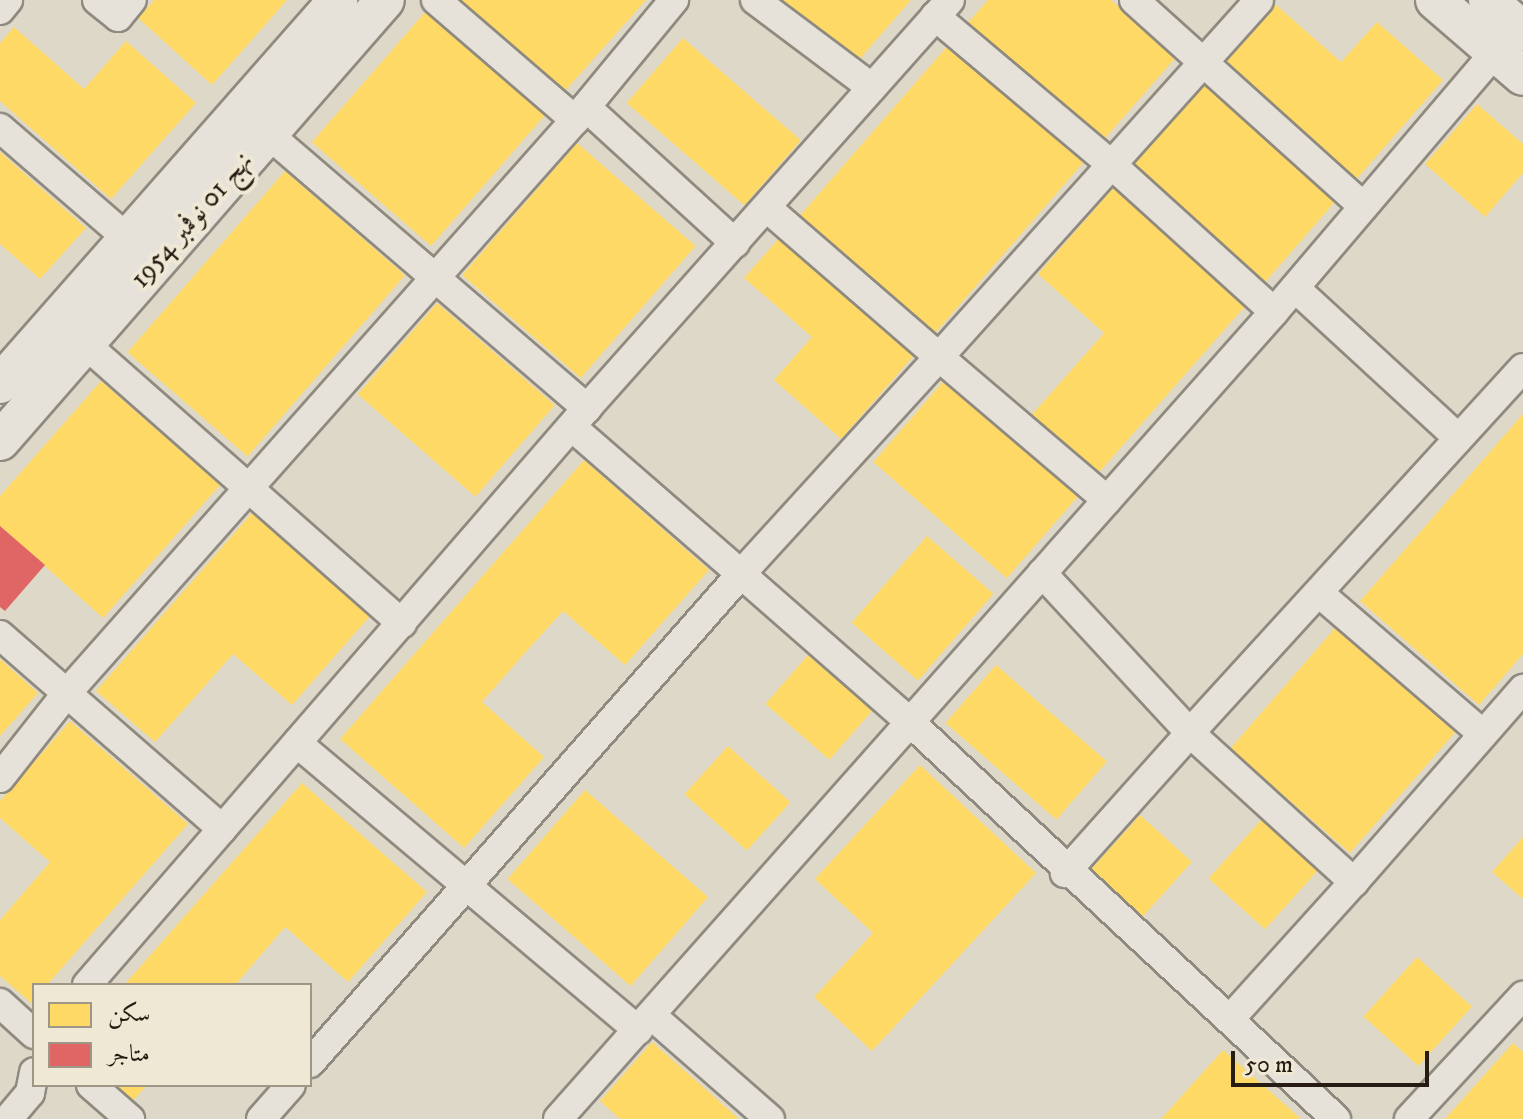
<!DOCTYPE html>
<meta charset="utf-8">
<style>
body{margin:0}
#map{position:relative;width:1523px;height:1119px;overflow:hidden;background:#ded8c8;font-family:"IM FELL DW Pica",Amiri,serif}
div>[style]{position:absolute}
.homes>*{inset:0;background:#ffd966;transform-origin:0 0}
.shops>*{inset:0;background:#e06666}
.roads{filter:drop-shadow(2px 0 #8f8a80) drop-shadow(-2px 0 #8f8a80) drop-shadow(0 2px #8f8a80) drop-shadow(0 -2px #8f8a80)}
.minor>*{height:28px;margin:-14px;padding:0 14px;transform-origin:14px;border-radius:14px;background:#e6e2da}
.secondary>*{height:38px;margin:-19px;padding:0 19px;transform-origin:19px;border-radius:19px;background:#e6e2da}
span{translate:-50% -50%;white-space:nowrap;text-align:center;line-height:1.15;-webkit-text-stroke:8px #efe8d5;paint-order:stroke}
.street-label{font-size:28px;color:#271c13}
.legend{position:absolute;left:32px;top:983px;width:280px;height:104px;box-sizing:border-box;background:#efe8d5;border:2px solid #9f9687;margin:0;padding:10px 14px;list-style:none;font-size:24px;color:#271c13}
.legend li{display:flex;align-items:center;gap:16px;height:40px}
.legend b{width:40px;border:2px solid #9f9687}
.scale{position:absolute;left:1231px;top:1051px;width:198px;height:36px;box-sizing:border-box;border:4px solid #271c13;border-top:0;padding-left:10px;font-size:24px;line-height:28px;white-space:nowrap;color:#271c13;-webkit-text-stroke:6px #efe8d5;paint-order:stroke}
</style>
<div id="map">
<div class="homes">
<div style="clip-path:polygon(154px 0,287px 0,212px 85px,138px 18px)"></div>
<div style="clip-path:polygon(461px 0,646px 0,565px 91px)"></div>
<div style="clip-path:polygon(772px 0,911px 0,851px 69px)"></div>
<div style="clip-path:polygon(988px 0,1111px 0,1176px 57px,1100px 144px,965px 26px)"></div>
<div style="clip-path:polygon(1275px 4px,1341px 62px,1377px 22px,1443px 80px,1354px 182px,1220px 66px)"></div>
<div style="left:426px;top:11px;width:158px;height:174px;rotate:41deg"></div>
<div style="clip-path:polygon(14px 27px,84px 89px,126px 41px,196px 103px,111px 199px,0 101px,0 43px)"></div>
<div style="left:683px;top:38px;width:156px;height:86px;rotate:41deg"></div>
<div style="left:950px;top:43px;width:179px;height:232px;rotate:41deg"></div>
<div style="left:1205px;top:83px;width:176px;height:115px;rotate:41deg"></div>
<div style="clip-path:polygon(1477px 104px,1523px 144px,1523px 173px,1485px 217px,1425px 164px)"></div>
<div style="left:577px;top:143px;width:157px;height:175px;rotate:41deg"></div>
<div style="clip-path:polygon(0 152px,86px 228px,40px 279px,0 244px)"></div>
<div style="left:285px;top:171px;width:159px;height:240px;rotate:41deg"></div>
<div style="clip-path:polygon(1114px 187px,1247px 304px,1094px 478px,1028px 419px,1104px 333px,1038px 274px)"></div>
<div style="clip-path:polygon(782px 235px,916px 353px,841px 439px,774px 380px,812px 337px,744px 278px)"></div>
<div style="left:437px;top:303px;width:156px;height:121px;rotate:41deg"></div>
<div style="left:948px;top:376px;width:177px;height:114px;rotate:41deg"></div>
<div style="clip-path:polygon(101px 381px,220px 485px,103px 618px,0 526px,0 496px)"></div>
<div style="clip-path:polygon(1523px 414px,1523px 654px,1479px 705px,1360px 601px)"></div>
<div style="clip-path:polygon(584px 460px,709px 570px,625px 665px,563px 611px,524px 654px,482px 702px,544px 757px,464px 848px,340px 739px)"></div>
<div style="clip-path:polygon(252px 513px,370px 616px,292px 705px,233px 654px,155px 742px,96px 691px)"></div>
<div style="left:927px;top:536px;width:88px;height:115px;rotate:41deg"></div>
<div style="left:1335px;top:628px;width:159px;height:160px;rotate:41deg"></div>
<div style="left:808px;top:655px;width:85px;height:65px;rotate:41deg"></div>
<div style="clip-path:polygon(0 659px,38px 693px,0 736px)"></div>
<div style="left:996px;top:665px;width:147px;height:77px;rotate:41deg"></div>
<div style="clip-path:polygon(70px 721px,188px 824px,47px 985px,34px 985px,31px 1003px,0 976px,0 920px,50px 862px,0 818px,0 801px)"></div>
<div style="left:728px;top:746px;width:84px;height:65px;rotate:42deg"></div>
<div style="clip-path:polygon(920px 765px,1036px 873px,872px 1051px,814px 997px,873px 933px,815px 879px)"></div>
<div style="clip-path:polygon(302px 783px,427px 892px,348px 982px,285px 927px,235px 985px,124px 985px)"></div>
<div style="left:585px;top:790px;width:163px;height:118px;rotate:41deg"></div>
<div style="left:1140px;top:815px;width:70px;height:78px;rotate:42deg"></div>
<div style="left:1262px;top:819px;width:76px;height:80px;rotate:42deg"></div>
<div style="clip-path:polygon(1523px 837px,1523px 899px,1492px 872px)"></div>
<div style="left:1417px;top:957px;width:74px;height:80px;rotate:42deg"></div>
<div style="clip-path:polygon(652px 1042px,711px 1094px,739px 1119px,620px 1119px,600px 1101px)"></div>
<div style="clip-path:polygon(1513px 1043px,1523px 1052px,1523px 1119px,1445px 1119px)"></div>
<div style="clip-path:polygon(1223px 1050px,1282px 1102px,1301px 1119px,1161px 1119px)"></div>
<div style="clip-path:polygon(113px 1085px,147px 1085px,132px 1102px)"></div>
</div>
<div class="shops">
<div style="clip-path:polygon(0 526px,45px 565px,5px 611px,0 607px)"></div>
</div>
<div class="roads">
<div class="minor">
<div style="left:97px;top:0;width:27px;rotate:39deg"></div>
<div style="left:118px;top:17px;width:22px;rotate:-51deg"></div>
<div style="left:436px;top:0;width:184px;rotate:40.8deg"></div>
<div style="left:755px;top:0;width:146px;rotate:36.9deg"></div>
<div style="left:1134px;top:0;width:308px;rotate:42deg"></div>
<div style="left:0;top:10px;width:13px;rotate:-51deg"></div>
<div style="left:935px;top:16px;width:230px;rotate:40.1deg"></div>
<div style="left:1111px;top:164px;width:220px;rotate:42.2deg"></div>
<div style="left:586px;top:107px;width:202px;rotate:42.4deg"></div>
<div style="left:0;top:128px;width:169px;rotate:40.9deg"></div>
<div style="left:268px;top:134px;width:421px;rotate:40.7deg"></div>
<div style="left:767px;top:208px;width:228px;rotate:40.9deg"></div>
<div style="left:939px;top:357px;width:294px;rotate:132.4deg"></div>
<div style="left:741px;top:574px;width:226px;rotate:41.2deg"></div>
<div style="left:911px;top:723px;width:581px;rotate:42.98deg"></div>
<div style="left:1295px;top:288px;width:222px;rotate:42.6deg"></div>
<div style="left:84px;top:343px;width:424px;rotate:41.4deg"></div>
<div style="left:1523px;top:368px;width:494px;rotate:132.4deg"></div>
<div style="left:1190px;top:733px;width:222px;rotate:42.3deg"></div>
<div style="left:1354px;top:882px;width:257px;rotate:-48.8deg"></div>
<div style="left:1107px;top:500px;width:221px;rotate:-139.6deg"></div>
<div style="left:939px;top:357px;width:479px;rotate:-48.1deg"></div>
<div style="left:1042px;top:573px;width:218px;rotate:47.2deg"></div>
<div style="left:1190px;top:733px;width:188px;rotate:131.8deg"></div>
<div style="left:1319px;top:593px;width:216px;rotate:40.7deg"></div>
<div style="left:0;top:635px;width:295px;rotate:41.1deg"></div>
<div style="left:297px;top:743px;width:446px;rotate:40.1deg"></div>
<div style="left:0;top:778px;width:107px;rotate:-51.8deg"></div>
<div style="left:66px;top:694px;width:767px;rotate:-48.43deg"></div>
<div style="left:575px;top:120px;width:156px;rotate:-50.5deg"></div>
<div style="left:87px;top:985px;width:763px;rotate:-49.09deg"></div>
<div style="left:587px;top:408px;width:546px;rotate:-48.34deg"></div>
<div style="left:0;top:1003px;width:46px;rotate:42.4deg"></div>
<div style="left:651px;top:1015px;width:158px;rotate:41.2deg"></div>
<div style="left:1230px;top:1019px;width:185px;rotate:-47.9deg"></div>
<div style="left:310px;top:1063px;width:652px;rotate:-48.61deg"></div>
<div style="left:741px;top:574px;width:224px;rotate:-139deg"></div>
<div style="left:91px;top:1085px;width:52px;rotate:41.1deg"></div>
<div style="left:8px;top:1119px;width:34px;rotate:-50deg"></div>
<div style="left:30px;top:1093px;width:21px;rotate:-79deg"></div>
<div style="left:261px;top:1119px;width:45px;rotate:-48.6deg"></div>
<div style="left:558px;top:1119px;width:1079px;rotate:-48.42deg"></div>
<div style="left:1274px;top:312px;width:341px;rotate:-49.6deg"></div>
<div style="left:1409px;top:1119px;width:168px;rotate:-47.2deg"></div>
</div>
<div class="secondary">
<div style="left:1435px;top:0;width:116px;rotate:40.8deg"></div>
<div style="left:1488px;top:0;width:47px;rotate:41.5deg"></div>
<div style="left:0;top:384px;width:512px;rotate:-48.65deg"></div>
<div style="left:0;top:441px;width:585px;rotate:-48.88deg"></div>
</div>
</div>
<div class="street-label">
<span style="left:192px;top:220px;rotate:-49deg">نهج 01 نوفمبر 1954</span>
</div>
<ul class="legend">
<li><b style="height:22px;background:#ffd966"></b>سكن</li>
<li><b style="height:22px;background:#e06666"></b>متاجر</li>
</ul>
<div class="scale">50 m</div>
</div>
